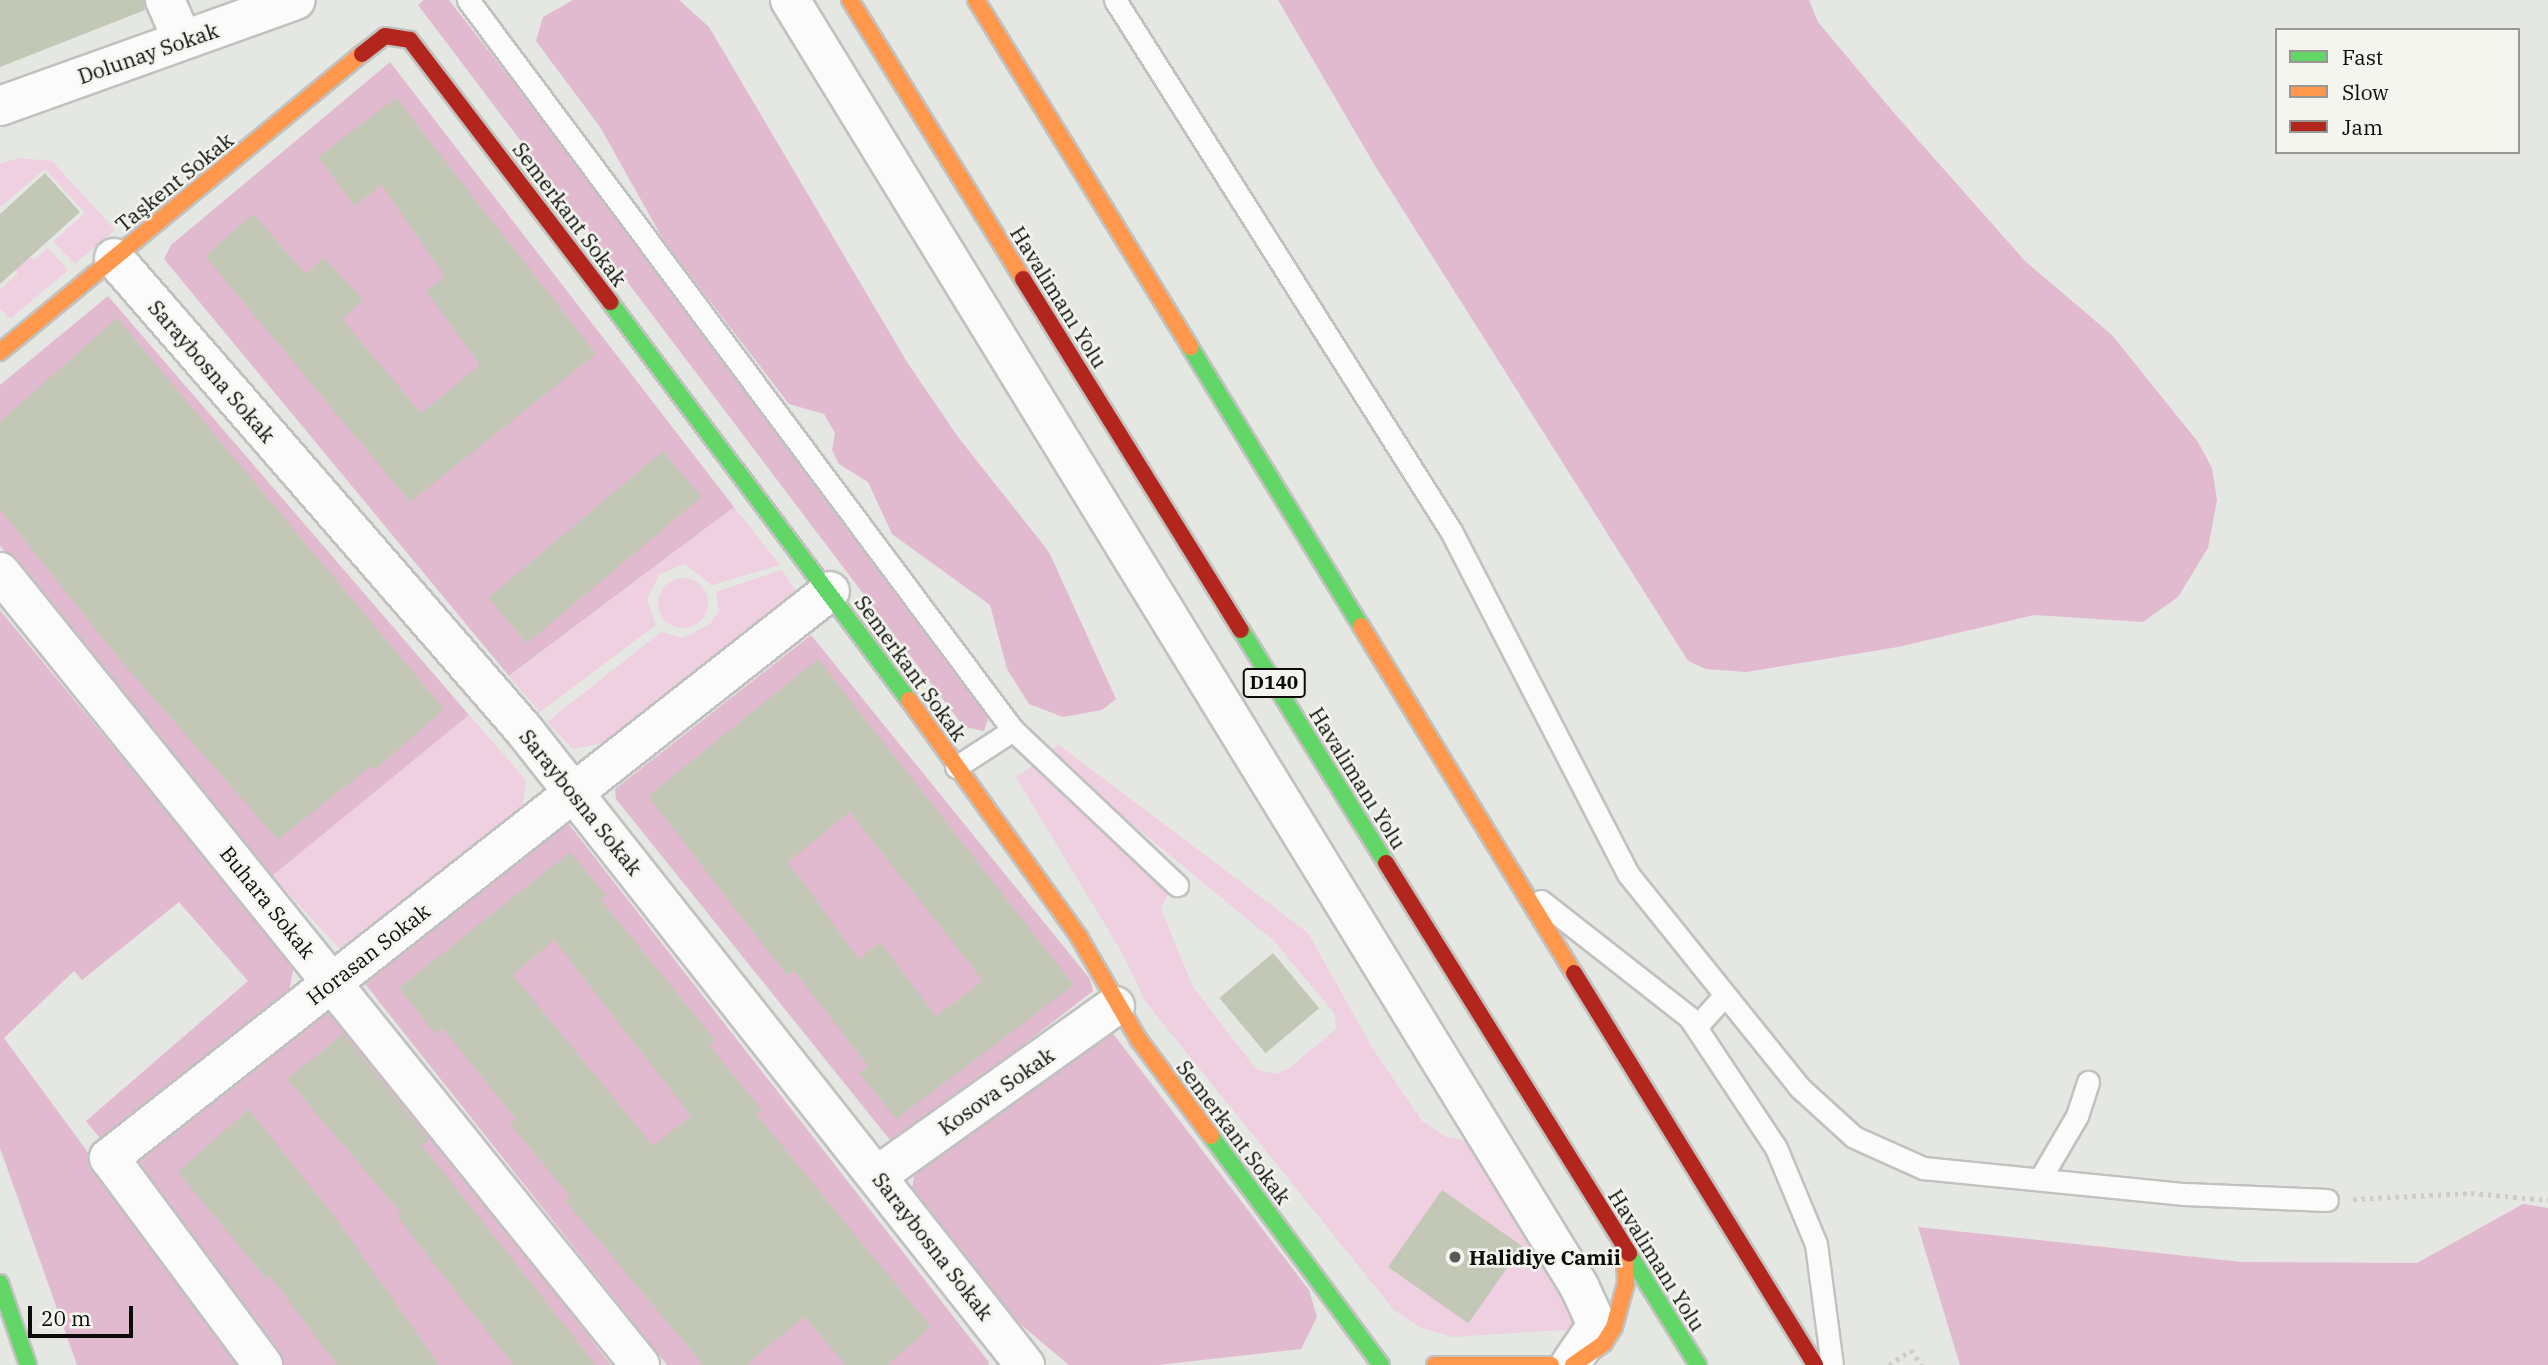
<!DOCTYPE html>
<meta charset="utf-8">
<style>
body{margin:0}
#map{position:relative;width:2548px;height:1365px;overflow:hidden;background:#e5e7e2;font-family:"IBM Plex Serif",serif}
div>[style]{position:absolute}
.green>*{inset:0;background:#efd0e1}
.round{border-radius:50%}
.forest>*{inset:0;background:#e1bad0}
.building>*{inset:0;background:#c3c8b6;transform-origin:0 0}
.path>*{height:4.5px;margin-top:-2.25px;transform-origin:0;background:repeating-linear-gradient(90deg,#cccccb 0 3.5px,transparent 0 8.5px)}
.roads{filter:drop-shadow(2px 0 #c1c2bf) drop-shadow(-2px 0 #c1c2bf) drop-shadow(0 2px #c1c2bf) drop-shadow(0 -2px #c1c2bf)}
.lane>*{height:21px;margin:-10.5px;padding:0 10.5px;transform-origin:10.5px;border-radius:10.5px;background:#fbfbfb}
.street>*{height:38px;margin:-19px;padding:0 19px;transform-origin:19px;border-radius:19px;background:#fbfbfb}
.fast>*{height:16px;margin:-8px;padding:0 8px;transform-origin:8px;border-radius:8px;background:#63d668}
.slow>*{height:16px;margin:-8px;padding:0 8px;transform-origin:8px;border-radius:8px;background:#ff974d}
.jam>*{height:16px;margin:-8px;padding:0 8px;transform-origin:8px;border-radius:8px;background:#b3261e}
.dots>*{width:19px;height:19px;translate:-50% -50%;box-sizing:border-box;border:4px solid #f3f5ee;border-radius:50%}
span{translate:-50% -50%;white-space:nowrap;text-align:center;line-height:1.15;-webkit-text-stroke:5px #f3f5ee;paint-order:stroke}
.shield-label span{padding:2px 5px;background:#f3f5ee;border:2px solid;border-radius:5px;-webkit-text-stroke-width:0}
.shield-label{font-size:19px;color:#0c0d0b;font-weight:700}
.street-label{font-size:21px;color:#0c0d0b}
.poi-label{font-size:21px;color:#0c0d0b;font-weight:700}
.left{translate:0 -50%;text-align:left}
.legend{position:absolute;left:2275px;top:28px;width:245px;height:126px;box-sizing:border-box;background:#f3f5ee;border:2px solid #979893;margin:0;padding:9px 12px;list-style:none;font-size:21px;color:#0c0d0b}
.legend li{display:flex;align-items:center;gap:14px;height:35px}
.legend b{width:35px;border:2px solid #979893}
.scale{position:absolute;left:28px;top:1306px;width:105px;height:32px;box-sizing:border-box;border:4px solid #0c0d0b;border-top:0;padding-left:9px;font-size:21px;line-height:24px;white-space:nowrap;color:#0c0d0b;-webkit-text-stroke:5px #f3f5ee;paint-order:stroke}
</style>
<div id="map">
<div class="green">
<div style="clip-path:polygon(18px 158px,52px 161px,115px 230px,75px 264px,53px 242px,85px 213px,45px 169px,0 207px,0 164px)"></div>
<div style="clip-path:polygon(0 225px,33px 260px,48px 248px,68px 270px,10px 319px,0 309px,0 290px,18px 273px,0 252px)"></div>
<div style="clip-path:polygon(734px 507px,780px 565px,712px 585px,684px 564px,660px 574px,647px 599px,656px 625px,540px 712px,509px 677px)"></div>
<div style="clip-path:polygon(782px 570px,797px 593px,620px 739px,573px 749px,547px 722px,661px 632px,683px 638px,710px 624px,719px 611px,716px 592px)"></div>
<div class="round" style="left:658px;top:578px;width:50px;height:50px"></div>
<div style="clip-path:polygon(469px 715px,526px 780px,523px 806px,510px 822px,342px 951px,272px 876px)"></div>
<div style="clip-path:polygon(1058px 744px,1308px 933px,1373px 1049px,1422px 1121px,1446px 1137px,1479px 1143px,1592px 1328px,1453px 1337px,1421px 1328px,1394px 1310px,1145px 1001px,1121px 951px,1016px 777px,1035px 764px,1169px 892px,1161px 909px,1193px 987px,1256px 1069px,1275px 1074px,1288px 1069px,1336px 1029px,1335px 1014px,1274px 941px,1047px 754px)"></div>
</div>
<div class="forest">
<div style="clip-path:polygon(424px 0,449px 0,697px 318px,990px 713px,984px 731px,964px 727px,418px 5px)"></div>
<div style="clip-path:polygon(573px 0,679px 0,709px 27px,907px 362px,958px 437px,1049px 552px,1116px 699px,1102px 710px,1063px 717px,1029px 704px,1007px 669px,990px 605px,892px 534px,868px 482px,839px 464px,832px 450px,835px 433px,824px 414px,789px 404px,664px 241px,600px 127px,536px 41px,543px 17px)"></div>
<div style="clip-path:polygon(1278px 0,1809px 0,1818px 22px,1895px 114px,2025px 261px,2112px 335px,2198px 442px,2212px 468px,2217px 500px,2208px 548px,2178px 597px,2143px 622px,2034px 615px,1898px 647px,1746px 672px,1706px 669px,1688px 661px,1374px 164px)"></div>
<div style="clip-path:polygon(390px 62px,734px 507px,509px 676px,164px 259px,171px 245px)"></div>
<div style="clip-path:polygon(108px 296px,469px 715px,272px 876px,0 546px,0 385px)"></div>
<div style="clip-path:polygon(0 610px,294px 966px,289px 991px,103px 1142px,86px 1121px,248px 981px,179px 902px,82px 980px,74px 971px,4px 1038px,244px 1365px,77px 1365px,0 1148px)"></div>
<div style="clip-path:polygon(811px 635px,1090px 979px,1093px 991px,894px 1145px,616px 799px,615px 789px)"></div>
<div style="clip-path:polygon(564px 818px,988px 1361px,989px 1365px,667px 1365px,362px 980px)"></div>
<div style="clip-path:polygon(334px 1008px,611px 1365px,284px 1365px,131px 1161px)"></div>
<div style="clip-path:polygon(1111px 1031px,1309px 1290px,1317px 1317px,1301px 1349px,1158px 1365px,1069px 1365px,991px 1300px,912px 1191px,914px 1175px)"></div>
<div style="clip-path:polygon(2523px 1204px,2548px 1208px,2548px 1365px,1960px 1365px,1918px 1227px,2242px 1262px,2417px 1263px)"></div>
</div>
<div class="building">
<div style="clip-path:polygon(0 0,144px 0,145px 10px,0 67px)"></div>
<div style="clip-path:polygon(396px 98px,596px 354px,410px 502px,205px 256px,253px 214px,306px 274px,324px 257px,363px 300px,342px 319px,421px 413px,480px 365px,426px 291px,445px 277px,382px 185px,355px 206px,318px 157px)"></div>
<div style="clip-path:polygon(45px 173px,80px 212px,0 284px,0 214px)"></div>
<div style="clip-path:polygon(117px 318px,444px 709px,375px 770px,371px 766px,278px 840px,121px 661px,0 509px,0 422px)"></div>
<div style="left:663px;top:451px;width:60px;height:228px;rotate:50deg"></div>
<div style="clip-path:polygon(evenodd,818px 659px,1074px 985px,896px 1119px,859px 1073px,868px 1066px,794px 971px,787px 976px,648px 796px,818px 659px,850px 812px,983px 981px,936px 1016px,880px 942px,859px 959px,788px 862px,850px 812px)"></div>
<div style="clip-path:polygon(evenodd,570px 852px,607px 896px,601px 900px,715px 1040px,709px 1045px,762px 1110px,756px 1114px,931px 1327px,887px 1365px,846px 1365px,804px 1317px,746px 1365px,703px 1365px,565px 1200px,570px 1196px,510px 1124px,516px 1119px,442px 1028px,435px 1034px,399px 988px,570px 852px,554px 940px,691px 1116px,653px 1146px,513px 975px,554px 940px)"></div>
<div style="left:1273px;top:953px;width:72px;height:70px;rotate:50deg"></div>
<div style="clip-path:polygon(343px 1034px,429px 1140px,422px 1145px,596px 1365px,513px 1365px,397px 1216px,401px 1213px,287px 1079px)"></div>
<div style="clip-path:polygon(249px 1109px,338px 1221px,439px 1365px,337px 1365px,270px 1276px,266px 1279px,178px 1172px)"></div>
<div style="left:1442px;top:1190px;width:98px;height:94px;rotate:35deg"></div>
</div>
<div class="path">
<div style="left:2353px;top:1199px;width:118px;rotate:-2.9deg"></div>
<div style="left:2471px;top:1193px;width:77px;rotate:5.2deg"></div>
<div style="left:1889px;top:1365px;width:27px;rotate:-34deg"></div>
<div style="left:1911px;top:1350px;width:19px;rotate:54deg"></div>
</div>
<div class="roads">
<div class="lane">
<div style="left:468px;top:0;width:911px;rotate:53.26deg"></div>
<div style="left:1013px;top:730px;width:226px;rotate:43.4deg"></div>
<div style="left:1115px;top:0;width:628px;rotate:57.68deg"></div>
<div style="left:1451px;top:531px;width:386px;rotate:62.7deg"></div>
<div style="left:1628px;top:874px;width:273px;rotate:51.2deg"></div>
<div style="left:1799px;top:1087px;width:74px;rotate:42.3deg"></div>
<div style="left:1854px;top:1137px;width:76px;rotate:24.2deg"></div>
<div style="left:1923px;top:1168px;width:263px;rotate:5.7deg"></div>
<div style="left:2185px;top:1194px;width:142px;rotate:2.4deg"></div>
<div style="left:956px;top:767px;width:68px;rotate:-33deg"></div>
<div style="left:1541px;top:901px;width:188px;rotate:38.1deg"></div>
<div style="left:1689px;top:1017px;width:157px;rotate:56.4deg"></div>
<div style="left:1776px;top:1148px;width:104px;rotate:67.4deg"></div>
<div style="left:1816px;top:1244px;width:122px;rotate:82.5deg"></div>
<div style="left:1697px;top:1026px;width:39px;rotate:-48deg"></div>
<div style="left:2040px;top:1179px;width:73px;rotate:-59.6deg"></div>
<div style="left:2077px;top:1116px;width:36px;rotate:-72deg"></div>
</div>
<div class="street">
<div style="left:165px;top:0;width:43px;rotate:66.4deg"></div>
<div style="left:790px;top:0;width:1509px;rotate:58.47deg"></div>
<div style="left:1579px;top:1286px;width:43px;rotate:65.2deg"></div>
<div style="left:1597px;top:1325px;width:46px;rotate:124.4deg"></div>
<div style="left:0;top:106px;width:314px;rotate:-19.7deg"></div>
<div style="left:114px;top:258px;width:625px;rotate:49.02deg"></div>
<div style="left:524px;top:730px;width:809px;rotate:51.73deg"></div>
<div style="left:0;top:572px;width:1019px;rotate:51.09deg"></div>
<div style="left:878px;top:1175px;width:291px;rotate:-35.5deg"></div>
<div style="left:263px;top:1365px;width:258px;rotate:-126.6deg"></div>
<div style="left:109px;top:1158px;width:917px;rotate:-38.18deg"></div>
</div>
<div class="fast">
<div style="left:610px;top:302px;width:498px;rotate:53.1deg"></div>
<div style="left:1190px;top:347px;width:327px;rotate:58.5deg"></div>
<div style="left:1241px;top:630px;width:274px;rotate:58.1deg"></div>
<div style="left:1211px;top:1136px;width:285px;rotate:53.4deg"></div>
<div style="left:1629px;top:1254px;width:131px;rotate:58.1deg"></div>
<div style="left:0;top:1283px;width:87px;rotate:71.1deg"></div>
</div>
<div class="slow">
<div style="left:850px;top:0;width:328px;rotate:58.2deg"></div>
<div style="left:976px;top:0;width:408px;rotate:58.3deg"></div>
<div style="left:0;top:352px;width:469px;rotate:-39.5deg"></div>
<div style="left:1361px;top:626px;width:407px;rotate:58.5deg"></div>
<div style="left:909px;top:700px;width:292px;rotate:54.3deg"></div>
<div style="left:1079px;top:937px;width:119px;rotate:59.8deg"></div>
<div style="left:1139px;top:1040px;width:120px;rotate:53.1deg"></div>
<div style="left:1435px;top:1365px;width:116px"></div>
<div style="left:1573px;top:1365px;width:38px;rotate:-35deg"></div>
<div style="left:1604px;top:1343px;width:19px;rotate:-58deg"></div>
<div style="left:1614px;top:1327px;width:46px;rotate:-74.7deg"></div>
<div style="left:1626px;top:1283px;width:34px;rotate:-92deg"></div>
</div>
<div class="jam">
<div style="left:362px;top:54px;width:29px;rotate:-38deg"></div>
<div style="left:385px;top:36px;width:25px;rotate:9deg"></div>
<div style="left:410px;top:40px;width:330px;rotate:52.6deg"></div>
<div style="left:1023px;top:279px;width:413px;rotate:58.2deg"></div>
<div style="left:1386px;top:863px;width:460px;rotate:58.1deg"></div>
<div style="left:1574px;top:973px;width:460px;rotate:58.4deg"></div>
</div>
</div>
<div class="dots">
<div style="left:1455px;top:1257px;background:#585956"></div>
</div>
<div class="shield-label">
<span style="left:1274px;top:683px">D140</span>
</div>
<div class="street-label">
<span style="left:148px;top:53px;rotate:-19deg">Dolunay Sokak</span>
<span style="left:174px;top:182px;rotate:-39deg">Taşkent Sokak</span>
<span style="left:570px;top:214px;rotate:53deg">Semerkant Sokak</span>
<span style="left:1059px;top:297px;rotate:58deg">Havalimanı Yolu</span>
<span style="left:212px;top:371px;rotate:49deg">Saraybosna Sokak</span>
<span style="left:911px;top:668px;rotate:54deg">Semerkant Sokak</span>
<span style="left:1358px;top:778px;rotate:58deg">Havalimanı Yolu</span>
<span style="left:581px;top:802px;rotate:51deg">Saraybosna Sokak</span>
<span style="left:268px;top:902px;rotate:51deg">Buhara Sokak</span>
<span style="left:368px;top:954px;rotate:-38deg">Horasan Sokak</span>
<span style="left:996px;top:1091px;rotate:-35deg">Kosova Sokak</span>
<span style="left:1234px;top:1132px;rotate:53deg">Semerkant Sokak</span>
<span style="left:933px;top:1246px;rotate:52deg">Saraybosna Sokak</span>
<span style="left:1657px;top:1260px;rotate:58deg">Havalimanı Yolu</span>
</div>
<div class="poi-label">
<span class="left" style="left:1469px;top:1257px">Halidiye Camii</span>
</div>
<ul class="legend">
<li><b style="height:9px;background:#63d668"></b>Fast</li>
<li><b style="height:9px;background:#ff974d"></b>Slow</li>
<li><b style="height:9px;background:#b3261e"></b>Jam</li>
</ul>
<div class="scale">20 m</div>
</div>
